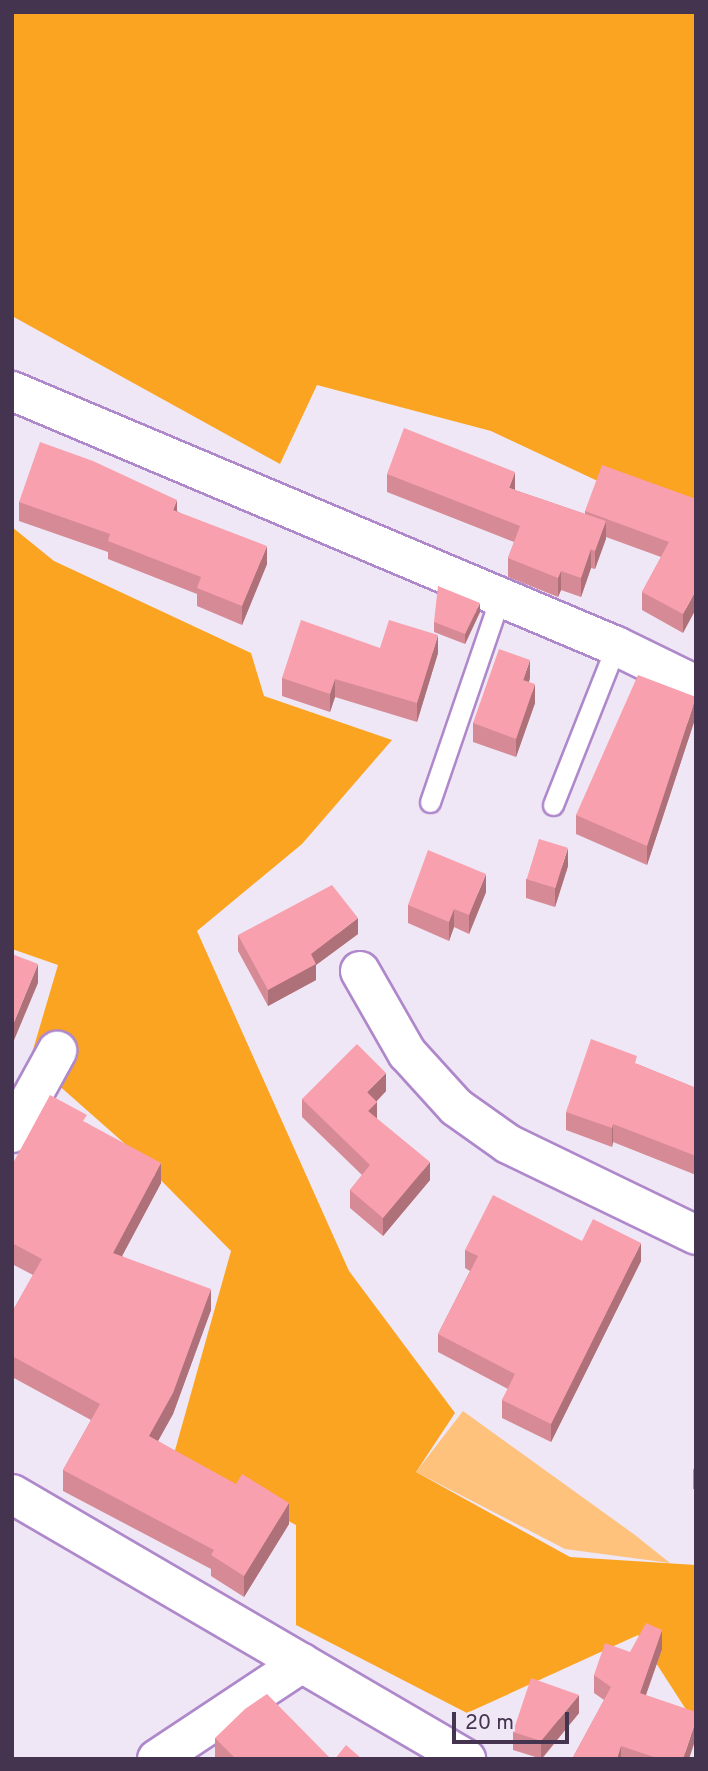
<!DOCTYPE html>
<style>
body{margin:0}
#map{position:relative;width:708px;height:1771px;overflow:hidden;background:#efe7f5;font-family:Overpass,sans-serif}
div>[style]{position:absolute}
.green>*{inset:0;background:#fec27c}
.forest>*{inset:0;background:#fba421}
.roads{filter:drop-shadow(2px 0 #af88cb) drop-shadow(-2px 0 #af88cb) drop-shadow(0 2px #af88cb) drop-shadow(0 -2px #af88cb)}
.lane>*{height:19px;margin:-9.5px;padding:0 9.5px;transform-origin:9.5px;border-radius:9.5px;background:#fff}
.street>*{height:38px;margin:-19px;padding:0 19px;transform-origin:19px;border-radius:19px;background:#fff}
.secondary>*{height:38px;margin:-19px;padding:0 19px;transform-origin:19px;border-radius:19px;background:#fff}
.wall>*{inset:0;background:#d58a95}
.shaded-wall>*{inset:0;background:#ae7079}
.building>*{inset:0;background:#f8a0ad;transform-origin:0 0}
span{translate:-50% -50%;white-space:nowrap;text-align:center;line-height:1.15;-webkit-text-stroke:7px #efe7f5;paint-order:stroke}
.frame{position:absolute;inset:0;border:14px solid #443450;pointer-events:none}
.scale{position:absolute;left:452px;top:1712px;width:117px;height:32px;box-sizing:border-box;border:4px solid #443450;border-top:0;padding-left:9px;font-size:21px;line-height:24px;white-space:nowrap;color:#443450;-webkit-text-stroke:5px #efe7f5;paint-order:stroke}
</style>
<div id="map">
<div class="green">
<div style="clip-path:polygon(463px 1411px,635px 1535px,670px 1563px,565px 1549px,416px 1472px)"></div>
</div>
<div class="forest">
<div style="clip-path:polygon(12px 12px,696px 12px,696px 527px,491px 431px,317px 385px,280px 464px,12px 316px)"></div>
<div style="clip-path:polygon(12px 527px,54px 561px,251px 653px,264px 696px,392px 740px,302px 844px,197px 931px,349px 1271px,455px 1413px,416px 1472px,570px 1557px,696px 1565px,696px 1725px,638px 1635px,467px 1713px,296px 1625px,296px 1525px,172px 1461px,231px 1251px,124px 1143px,30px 1060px,58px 965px,12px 949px)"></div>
</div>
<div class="roads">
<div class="lane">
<div style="left:430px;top:802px;width:217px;rotate:-71.1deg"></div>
<div style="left:553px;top:805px;width:171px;rotate:-68.4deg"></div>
</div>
<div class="street">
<div style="left:12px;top:391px;width:656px;rotate:22.89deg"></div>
<div style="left:616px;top:646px;width:89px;rotate:26deg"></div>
<div style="left:360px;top:971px;width:95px;rotate:60.2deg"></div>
<div style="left:407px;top:1053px;width:73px;rotate:47.8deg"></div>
<div style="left:456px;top:1107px;width:64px;rotate:35.4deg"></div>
<div style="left:508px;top:1144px;width:209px;rotate:25.8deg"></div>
<div style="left:12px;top:1133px;width:94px;rotate:-61.2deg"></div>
<div style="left:157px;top:1759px;width:174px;rotate:-33.5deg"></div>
</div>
<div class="secondary">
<div style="left:12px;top:1494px;width:526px;rotate:30.27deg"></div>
</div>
</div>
<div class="wall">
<div style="clip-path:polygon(387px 474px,515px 490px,585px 514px,585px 511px,696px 499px,683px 633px,642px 610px,642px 592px,661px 557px,606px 537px,595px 569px,591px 568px,581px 597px,561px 590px,558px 597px,508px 577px,508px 558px,514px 542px,387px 492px)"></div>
<div style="clip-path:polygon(19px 502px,177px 511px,267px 564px,242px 625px,197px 606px,197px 594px,108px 559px,108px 552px,19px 521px)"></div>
<div style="clip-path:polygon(480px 612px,465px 644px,434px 632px,434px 622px)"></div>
<div style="clip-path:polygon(380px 648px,438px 653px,417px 722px,335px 697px,330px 712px,282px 696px,282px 678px)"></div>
<div style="clip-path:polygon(530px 678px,529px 682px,535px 703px,516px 757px,473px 742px,473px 723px)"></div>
<div style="clip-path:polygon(696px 716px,647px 865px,576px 834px,576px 815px)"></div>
<div style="clip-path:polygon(568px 866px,555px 907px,526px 898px,526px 879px)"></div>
<div style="clip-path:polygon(486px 892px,469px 934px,454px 927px,449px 941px,408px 923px,408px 905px)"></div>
<div style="clip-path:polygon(358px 934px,316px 965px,316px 980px,268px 1006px,238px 951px,238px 935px)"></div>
<div style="clip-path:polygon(637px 1064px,696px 1088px,696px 1175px,613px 1142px,612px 1147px,566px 1130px,566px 1112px)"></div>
<div style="clip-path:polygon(386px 1091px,377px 1101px,377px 1119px,430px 1180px,383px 1236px,350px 1208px,350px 1190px,362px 1175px,302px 1117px,302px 1099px)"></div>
<div style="clip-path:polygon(87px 1123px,161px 1183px,122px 1256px,211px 1310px,173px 1414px,158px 1441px,289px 1524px,244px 1597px,211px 1576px,211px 1569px,63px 1491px,63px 1470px,91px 1420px,12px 1377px,12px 1312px,33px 1275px,12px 1264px,12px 1165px)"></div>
<div style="clip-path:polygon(582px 1241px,641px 1261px,551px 1442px,502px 1418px,502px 1400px,508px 1389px,438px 1352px,438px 1334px,470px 1271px,465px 1268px,465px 1250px)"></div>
<div style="clip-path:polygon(696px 1464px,696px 1490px,693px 1489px,693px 1470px)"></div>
<div style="clip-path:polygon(662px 1649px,646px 1695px,689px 1759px,572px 1759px,604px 1700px,594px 1693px,594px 1675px,630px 1652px)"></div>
<div style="clip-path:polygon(579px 1713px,542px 1759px,513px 1750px,513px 1732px)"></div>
<div style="clip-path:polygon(215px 1738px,331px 1759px,217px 1759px,215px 1757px)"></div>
</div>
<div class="shaded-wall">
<div style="clip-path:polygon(515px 472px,515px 490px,509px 488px)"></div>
<div style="clip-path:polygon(177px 500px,177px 518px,173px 510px)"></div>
<div style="clip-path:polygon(606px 521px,606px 539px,595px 569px,595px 551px)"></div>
<div style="clip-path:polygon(267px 546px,267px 564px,242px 625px,242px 606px)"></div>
<div style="clip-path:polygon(591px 549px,591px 568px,581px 597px,581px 578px)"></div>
<div style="clip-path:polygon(561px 571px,561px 590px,558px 597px,558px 578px)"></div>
<div style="clip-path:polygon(696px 590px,696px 609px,683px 633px,683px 614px)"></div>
<div style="clip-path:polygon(480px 603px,480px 612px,465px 644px,465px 634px)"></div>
<div style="clip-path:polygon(438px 635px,438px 653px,417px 722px,417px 703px)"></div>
<div style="clip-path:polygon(530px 660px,530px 678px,523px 698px,523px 680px)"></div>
<div style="clip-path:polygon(335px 679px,335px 697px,330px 712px,330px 694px)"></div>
<div style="clip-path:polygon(535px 684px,535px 703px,516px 757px,516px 739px)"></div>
<div style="clip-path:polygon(696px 697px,696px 716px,647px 865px,647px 846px)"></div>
<div style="clip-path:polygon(568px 848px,568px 866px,555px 907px,555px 888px)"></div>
<div style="clip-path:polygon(486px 874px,486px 892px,469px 934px,469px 915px)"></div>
<div style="clip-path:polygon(454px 909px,454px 927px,449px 941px,449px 922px)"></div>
<div style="clip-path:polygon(358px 918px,358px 934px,316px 965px,316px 980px,268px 1006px,268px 990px,311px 954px)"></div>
<div style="clip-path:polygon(38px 964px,38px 983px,12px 1045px,12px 1027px)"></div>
<div style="clip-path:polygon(386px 1073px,386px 1091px,367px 1111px,367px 1092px)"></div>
<div style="clip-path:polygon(377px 1102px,377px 1120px,368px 1111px)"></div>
<div style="clip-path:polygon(613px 1124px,613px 1142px,612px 1147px,612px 1128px)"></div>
<div style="clip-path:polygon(430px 1162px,430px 1180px,383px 1236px,383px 1218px)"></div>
<div style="clip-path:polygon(161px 1163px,161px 1183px,113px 1273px,113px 1253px)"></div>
<div style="clip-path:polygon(641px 1243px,641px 1261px,551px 1442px,551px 1424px)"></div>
<div style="clip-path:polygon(211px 1289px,211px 1310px,173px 1414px,149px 1457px,149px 1436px)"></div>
<div style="clip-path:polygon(289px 1503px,289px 1524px,244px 1597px,244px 1576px)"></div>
<div style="clip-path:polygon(662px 1630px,662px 1649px,640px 1711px,640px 1693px)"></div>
<div style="clip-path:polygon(579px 1695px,579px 1713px,541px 1759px,541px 1741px)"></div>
<div style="clip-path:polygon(696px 1720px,696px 1738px,689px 1759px,683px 1759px)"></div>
<div style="clip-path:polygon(621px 1746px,621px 1759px,617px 1759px)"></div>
</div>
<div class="building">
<div style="clip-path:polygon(404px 428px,515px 472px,509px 488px,606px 521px,595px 551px,591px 549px,581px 578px,561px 571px,558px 578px,508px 558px,520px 526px,387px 474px)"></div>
<div style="clip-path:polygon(40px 442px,93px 461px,177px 500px,173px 510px,267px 546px,242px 606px,197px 588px,201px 577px,108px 541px,110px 534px,19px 502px)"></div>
<div style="clip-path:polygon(602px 465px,696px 499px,696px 590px,683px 614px,642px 592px,669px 542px,585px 511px)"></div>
<div style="clip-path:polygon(438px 586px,480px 603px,465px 634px,434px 622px)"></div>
<div style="clip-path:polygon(301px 620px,380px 648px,389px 620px,438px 635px,417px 703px,335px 679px,330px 694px,282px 678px)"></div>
<div style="clip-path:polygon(499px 649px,530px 660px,523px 680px,535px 684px,516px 739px,473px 723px)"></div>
<div style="clip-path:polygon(638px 675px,696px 697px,647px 846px,576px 815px)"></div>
<div style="left:539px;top:839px;width:30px;height:42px;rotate:17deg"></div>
<div style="clip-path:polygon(428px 850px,486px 874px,469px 915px,454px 909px,449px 922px,408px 905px)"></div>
<div style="clip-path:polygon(332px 885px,358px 918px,311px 954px,316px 964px,268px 990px,238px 935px)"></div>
<div style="clip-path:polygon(12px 954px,38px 964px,12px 1027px)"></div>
<div style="clip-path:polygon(591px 1039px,637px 1056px,635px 1063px,696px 1088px,696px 1156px,613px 1124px,612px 1128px,566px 1112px)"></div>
<div style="clip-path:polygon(357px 1044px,386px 1073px,367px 1092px,377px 1102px,368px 1111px,430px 1162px,383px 1218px,350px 1190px,370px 1165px,302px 1099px)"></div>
<div style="clip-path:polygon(50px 1095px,87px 1115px,83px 1121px,161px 1163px,113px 1253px,211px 1289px,173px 1393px,149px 1436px,236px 1484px,242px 1474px,289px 1503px,244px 1576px,211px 1555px,214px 1550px,63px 1470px,100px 1404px,12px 1356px,12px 1312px,42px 1259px,12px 1243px,12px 1165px)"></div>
<div style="clip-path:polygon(493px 1195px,582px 1241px,593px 1219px,641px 1243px,551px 1424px,502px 1400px,515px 1374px,438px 1334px,478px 1256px,465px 1250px)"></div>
<div style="clip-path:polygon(646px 1623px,662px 1630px,640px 1693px,696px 1712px,696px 1720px,683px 1759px,660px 1759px,621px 1746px,617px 1759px,572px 1759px,611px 1687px,594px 1675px,605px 1643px,630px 1652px)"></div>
<div style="clip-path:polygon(531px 1678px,579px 1695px,541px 1741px,513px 1732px)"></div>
<div style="clip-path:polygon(267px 1694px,331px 1759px,236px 1759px,215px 1738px,245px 1709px)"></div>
<div style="clip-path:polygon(346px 1745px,362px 1759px,335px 1759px)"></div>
</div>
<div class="frame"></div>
<div class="scale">20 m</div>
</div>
